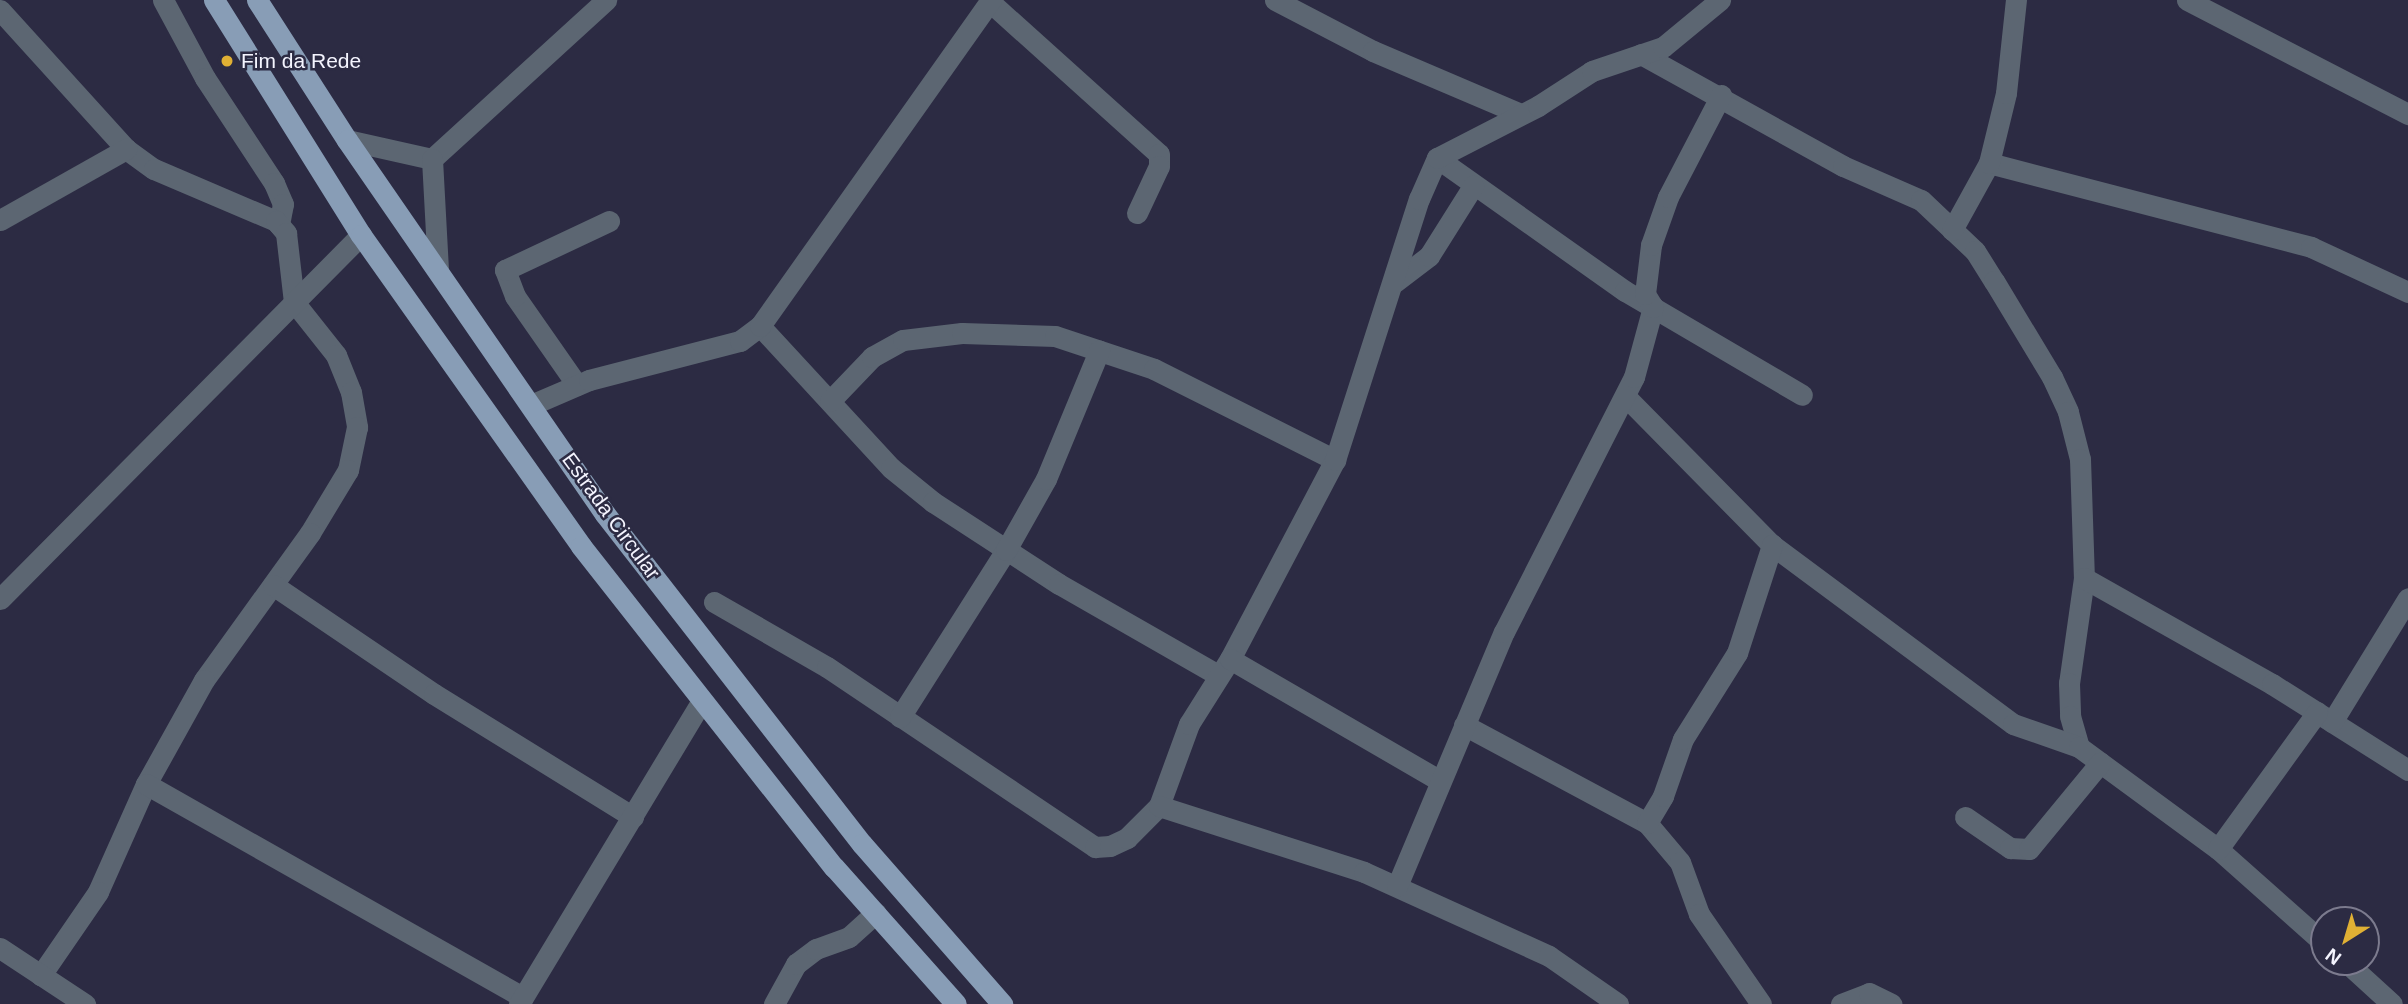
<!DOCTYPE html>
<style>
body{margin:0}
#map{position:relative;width:2408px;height:1004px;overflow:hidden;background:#2c2b43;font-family:Helvetica,sans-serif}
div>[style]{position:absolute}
.minor>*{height:21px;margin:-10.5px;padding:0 10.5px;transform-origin:10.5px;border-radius:10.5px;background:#5c6672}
.major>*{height:21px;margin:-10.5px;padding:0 10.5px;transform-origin:10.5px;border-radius:10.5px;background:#889db6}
.dots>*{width:19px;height:19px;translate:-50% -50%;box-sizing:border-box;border:4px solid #2c2b43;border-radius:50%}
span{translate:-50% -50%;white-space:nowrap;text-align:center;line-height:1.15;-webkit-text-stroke:5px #2c2b43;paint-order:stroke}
.poi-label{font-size:21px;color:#f4f4fe}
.left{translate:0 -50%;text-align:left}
.street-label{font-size:21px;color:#f4f4fe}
.north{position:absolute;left:2310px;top:906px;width:70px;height:70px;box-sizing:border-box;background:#2c2b43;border:2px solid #7c7b8e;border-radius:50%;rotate:217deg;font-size:19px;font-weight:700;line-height:28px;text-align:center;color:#f4f4fe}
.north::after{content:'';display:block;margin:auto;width:24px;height:32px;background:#e0b034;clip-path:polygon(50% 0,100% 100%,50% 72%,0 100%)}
</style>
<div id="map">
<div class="minor">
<div style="left:163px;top:0;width:89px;rotate:61.7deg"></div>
<div style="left:205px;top:78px;width:126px;rotate:56.7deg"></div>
<div style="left:274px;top:183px;width:23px;rotate:67deg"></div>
<div style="left:283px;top:204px;width:21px;rotate:101deg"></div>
<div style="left:1275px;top:0;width:110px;rotate:27.5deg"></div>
<div style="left:1373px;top:51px;width:161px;rotate:23.1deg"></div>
<div style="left:2187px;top:0;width:249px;rotate:27.3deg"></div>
<div style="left:990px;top:2px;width:227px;rotate:42deg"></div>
<div style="left:1159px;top:154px;width:12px;rotate:90deg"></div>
<div style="left:1159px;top:166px;width:52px;rotate:115.1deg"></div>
<div style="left:0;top:10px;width:188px;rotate:47.8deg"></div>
<div style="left:126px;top:149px;width:34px;rotate:36deg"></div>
<div style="left:154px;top:169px;width:133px;rotate:23.1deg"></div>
<div style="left:276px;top:221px;width:16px;rotate:50deg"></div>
<div style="left:286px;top:233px;width:69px;rotate:83.4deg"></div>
<div style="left:294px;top:302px;width:68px;rotate:51.6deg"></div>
<div style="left:336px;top:355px;width:40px;rotate:68deg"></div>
<div style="left:351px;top:392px;width:36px;rotate:80deg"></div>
<div style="left:357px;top:427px;width:44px;rotate:101.8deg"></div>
<div style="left:348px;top:470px;width:74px;rotate:121.1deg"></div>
<div style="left:310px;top:533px;width:181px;rotate:125.8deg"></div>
<div style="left:204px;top:680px;width:119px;rotate:119.1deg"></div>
<div style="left:146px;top:784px;width:118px;rotate:114deg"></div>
<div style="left:98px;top:892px;width:101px;rotate:124.5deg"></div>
<div style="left:1641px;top:54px;width:231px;rotate:29deg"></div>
<div style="left:1843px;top:166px;width:85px;rotate:23.6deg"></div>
<div style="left:1921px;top:200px;width:74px;rotate:43.4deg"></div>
<div style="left:1975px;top:251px;width:36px;rotate:58deg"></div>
<div style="left:1994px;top:281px;width:112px;rotate:58.9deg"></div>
<div style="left:2052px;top:377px;width:38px;rotate:65deg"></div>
<div style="left:2068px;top:412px;width:49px;rotate:75.7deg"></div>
<div style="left:2080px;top:459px;width:119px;rotate:88.1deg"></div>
<div style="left:2084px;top:578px;width:106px;rotate:98.1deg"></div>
<div style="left:2069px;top:683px;width:33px;rotate:88deg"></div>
<div style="left:2070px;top:716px;width:32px;rotate:74deg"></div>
<div style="left:347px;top:140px;width:87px;rotate:12.6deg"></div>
<div style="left:1437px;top:158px;width:230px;rotate:35.3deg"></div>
<div style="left:1625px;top:291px;width:205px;rotate:30.4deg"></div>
<div style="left:432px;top:159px;width:236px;rotate:-42.4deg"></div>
<div style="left:432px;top:159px;width:111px;rotate:86.9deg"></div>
<div style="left:1989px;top:163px;width:333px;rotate:14.6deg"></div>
<div style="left:2311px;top:247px;width:107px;rotate:24.9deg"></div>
<div style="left:0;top:220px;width:145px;rotate:-29.4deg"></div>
<div style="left:1952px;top:230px;width:77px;rotate:-61.1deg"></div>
<div style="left:1989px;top:163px;width:72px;rotate:-76.3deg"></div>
<div style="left:2006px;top:93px;width:94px;rotate:-83.9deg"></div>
<div style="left:1395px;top:282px;width:43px;rotate:-37.4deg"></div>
<div style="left:1429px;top:256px;width:83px;rotate:-57.8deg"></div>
<div style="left:760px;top:326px;width:193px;rotate:47.3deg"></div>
<div style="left:891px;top:468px;width:54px;rotate:39deg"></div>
<div style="left:933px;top:502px;width:150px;rotate:33.1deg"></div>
<div style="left:1059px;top:584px;width:183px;rotate:29.8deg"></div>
<div style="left:577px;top:385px;width:108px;rotate:-124.9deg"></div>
<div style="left:515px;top:296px;width:28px;rotate:-111deg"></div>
<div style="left:505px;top:270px;width:115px;rotate:-25.2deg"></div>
<div style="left:1626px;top:397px;width:208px;rotate:45.4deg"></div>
<div style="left:1772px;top:545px;width:300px;rotate:36.6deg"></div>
<div style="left:2013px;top:724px;width:70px;rotate:19.2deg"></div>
<div style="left:2079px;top:747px;width:172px;rotate:36.3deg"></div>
<div style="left:2218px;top:849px;width:142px;rotate:41.6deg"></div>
<div style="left:830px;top:401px;width:61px;rotate:-46.3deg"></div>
<div style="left:872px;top:357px;width:35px;rotate:-29deg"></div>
<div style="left:903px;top:340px;width:59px;rotate:-6.8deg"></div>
<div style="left:962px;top:333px;width:93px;rotate:1.8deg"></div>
<div style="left:1055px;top:336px;width:104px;rotate:18.4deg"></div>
<div style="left:1154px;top:369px;width:203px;rotate:26.7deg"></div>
<div style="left:531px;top:405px;width:63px;rotate:-23.3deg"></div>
<div style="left:589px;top:380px;width:156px;rotate:-14.5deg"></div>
<div style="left:740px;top:341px;width:25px;rotate:-37deg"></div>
<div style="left:760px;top:326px;width:400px;rotate:-54.7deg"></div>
<div style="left:2084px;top:578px;width:216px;rotate:29.4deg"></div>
<div style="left:2272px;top:684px;width:161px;rotate:32.3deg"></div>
<div style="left:273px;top:585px;width:194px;rotate:34.1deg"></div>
<div style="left:434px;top:694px;width:234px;rotate:31.7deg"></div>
<div style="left:0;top:599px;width:513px;rotate:-45.24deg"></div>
<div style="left:714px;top:602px;width:130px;rotate:29.9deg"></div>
<div style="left:827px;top:667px;width:323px;rotate:33.9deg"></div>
<div style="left:1095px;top:847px;width:15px;rotate:-4deg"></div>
<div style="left:1110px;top:846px;width:19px;rotate:-25deg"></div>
<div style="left:1127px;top:838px;width:45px;rotate:-45deg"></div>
<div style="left:1159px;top:806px;width:87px;rotate:-69.9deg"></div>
<div style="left:1189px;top:724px;width:77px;rotate:-57.8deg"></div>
<div style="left:1230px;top:659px;width:225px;rotate:-62.2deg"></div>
<div style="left:1335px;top:460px;width:274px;rotate:-72.2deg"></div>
<div style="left:1419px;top:199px;width:45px;rotate:-66.3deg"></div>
<div style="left:1437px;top:158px;width:114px;rotate:-27.2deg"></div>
<div style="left:1538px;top:106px;width:64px;rotate:-32.9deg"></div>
<div style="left:1592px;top:71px;width:75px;rotate:-18.7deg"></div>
<div style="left:1663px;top:47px;width:74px;rotate:-39.5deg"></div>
<div style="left:1230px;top:659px;width:241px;rotate:30.1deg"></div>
<div style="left:900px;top:717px;width:198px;rotate:-57.6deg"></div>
<div style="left:1006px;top:550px;width:81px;rotate:-60.6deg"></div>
<div style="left:1046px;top:479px;width:139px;rotate:-67.5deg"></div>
<div style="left:2332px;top:722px;width:145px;rotate:-58.5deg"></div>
<div style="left:1464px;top:725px;width:208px;rotate:28.2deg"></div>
<div style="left:1647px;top:823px;width:51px;rotate:49.8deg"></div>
<div style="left:1680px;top:862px;width:55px;rotate:69.9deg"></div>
<div style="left:1699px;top:914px;width:109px;rotate:55.4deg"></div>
<div style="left:146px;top:784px;width:433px;rotate:29.5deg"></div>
<div style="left:1159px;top:806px;width:215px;rotate:17.8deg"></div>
<div style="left:1364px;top:872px;width:203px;rotate:24.4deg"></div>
<div style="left:1549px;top:956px;width:84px;rotate:34.8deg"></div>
<div style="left:1965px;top:817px;width:55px;rotate:34.6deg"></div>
<div style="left:2010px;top:848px;width:19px;rotate:3deg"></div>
<div style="left:2029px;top:849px;width:112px;rotate:-50.5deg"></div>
<div style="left:1647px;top:823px;width:31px;rotate:-59deg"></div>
<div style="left:1663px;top:796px;width:60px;rotate:-70.7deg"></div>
<div style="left:1683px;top:739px;width:102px;rotate:-57.9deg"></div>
<div style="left:1737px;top:653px;width:114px;rotate:-72deg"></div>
<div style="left:2218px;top:849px;width:169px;rotate:-54.1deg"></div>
<div style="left:1397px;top:886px;width:276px;rotate:-67.2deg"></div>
<div style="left:1504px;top:632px;width:286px;rotate:-63deg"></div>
<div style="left:1634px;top:377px;width:73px;rotate:-74.8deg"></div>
<div style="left:1653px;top:307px;width:15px;rotate:-122deg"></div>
<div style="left:1645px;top:294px;width:49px;rotate:-83deg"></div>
<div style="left:1651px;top:245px;width:51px;rotate:-70.5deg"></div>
<div style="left:1668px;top:197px;width:115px;rotate:-62.5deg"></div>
<div style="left:0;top:948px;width:102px;rotate:33.4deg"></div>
<div style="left:2346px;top:962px;width:62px;rotate:42.4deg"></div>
<div style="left:519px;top:1004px;width:354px;rotate:-58.9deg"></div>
<div style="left:774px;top:1004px;width:46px;rotate:-61.2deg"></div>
<div style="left:796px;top:964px;width:25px;rotate:-37deg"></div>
<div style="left:816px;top:949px;width:35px;rotate:-20deg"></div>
<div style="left:849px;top:937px;width:36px;rotate:-42deg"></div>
<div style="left:1841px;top:1004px;width:30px;rotate:-21deg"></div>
<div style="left:1869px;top:993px;width:25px;rotate:26deg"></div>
</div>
<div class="major">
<div style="left:214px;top:0;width:277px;rotate:58deg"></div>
<div style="left:361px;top:235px;width:381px;rotate:54.7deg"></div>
<div style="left:581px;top:546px;width:409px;rotate:51.8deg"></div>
<div style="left:834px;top:867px;width:183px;rotate:48.3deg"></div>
<div style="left:257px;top:0;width:166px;rotate:57.3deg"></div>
<div style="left:347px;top:140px;width:454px;rotate:55.4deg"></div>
<div style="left:605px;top:514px;width:418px;rotate:52.1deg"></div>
<div style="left:862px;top:844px;width:213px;rotate:48.8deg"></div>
</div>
<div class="dots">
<div style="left:227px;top:61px;background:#e0b034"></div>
</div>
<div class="poi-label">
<span class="left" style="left:241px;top:61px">Fim da Rede</span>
</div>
<div class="street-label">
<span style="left:611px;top:516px;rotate:54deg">Estrada Circular</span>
</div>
<div class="north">N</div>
</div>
